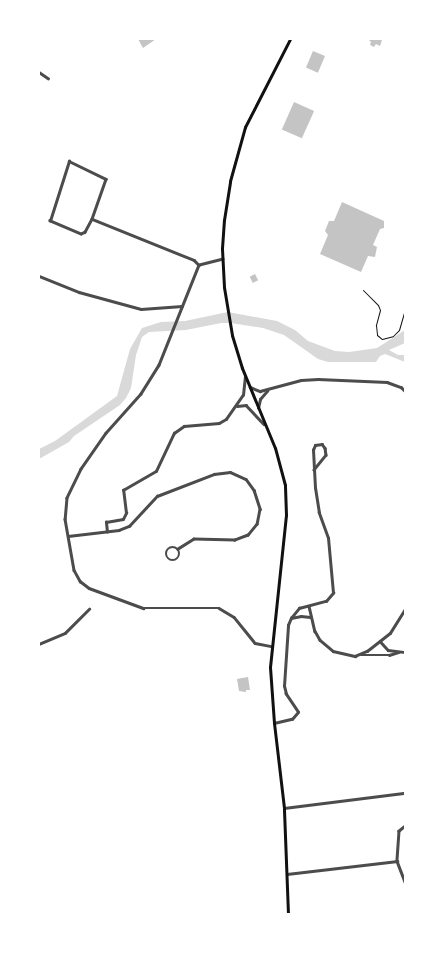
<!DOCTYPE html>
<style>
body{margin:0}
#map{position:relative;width:444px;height:953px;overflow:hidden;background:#fff;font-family:"Public Sans",sans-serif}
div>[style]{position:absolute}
.water>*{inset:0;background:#d9d9d9}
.building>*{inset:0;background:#c4c4c4;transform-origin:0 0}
.path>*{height:1px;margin:-0.5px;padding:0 0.5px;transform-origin:0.5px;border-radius:0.5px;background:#111}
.minor>*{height:2.5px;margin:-1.25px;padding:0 1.25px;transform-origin:1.25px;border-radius:1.25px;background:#4c4c4c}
.minor>.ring{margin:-1.25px;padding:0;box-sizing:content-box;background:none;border:2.5px solid #4c4c4c;border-radius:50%}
.secondary>*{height:3px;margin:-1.5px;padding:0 1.5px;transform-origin:1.5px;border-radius:1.5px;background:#111}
span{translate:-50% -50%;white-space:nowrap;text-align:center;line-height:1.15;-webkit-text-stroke:5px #fff;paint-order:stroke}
.frame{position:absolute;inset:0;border:40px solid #fff;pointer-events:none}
</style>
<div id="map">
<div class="water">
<div style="clip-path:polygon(228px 312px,277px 321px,295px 330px,308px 341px,335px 351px,349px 352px,377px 348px,405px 330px,405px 343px,389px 350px,398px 355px,405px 355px,405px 362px,385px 354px,380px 356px,376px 362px,328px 362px,318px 359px,284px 335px,263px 328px,231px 323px,221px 323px,186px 330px,149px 332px,142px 337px,136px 355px,131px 388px,126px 398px,120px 405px,74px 436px,69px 442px,39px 459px,39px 449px,55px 441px,117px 396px,130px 349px,142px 328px,161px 322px,185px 321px)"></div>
</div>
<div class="building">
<div style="clip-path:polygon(138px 39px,156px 39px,143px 48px)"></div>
<div style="clip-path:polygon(368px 39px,381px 39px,382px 40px,380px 46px,376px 44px,374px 47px,370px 45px,371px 42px)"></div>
<div style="left:313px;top:51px;width:13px;height:18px;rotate:23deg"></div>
<div style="left:294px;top:102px;width:22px;height:30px;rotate:24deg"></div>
<div style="clip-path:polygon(342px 202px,384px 221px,384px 228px,380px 229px,373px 245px,377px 247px,375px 257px,368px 256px,361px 272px,320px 254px,328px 235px,325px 231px,329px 221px,334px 221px)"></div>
<div style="left:255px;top:274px;width:7px;height:6px;rotate:63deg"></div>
<div style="clip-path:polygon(248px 677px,250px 690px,246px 690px,246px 692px,239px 691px,237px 679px)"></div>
</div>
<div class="path">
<div style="left:363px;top:290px;width:21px;rotate:45deg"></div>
<div style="left:378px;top:305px;width:5px;rotate:68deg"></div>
<div style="left:380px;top:310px;width:16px;rotate:105deg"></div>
<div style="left:376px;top:325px;width:10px;rotate:84deg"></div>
<div style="left:377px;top:335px;width:6px;rotate:39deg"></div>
<div style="left:382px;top:339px;width:11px;rotate:-15deg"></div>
<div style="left:393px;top:336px;width:8px;rotate:-45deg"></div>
<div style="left:399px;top:330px;width:22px;rotate:-74deg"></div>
</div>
<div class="minor">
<div style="left:39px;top:72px;width:11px;rotate:34deg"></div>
<div style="left:92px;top:219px;width:15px;rotate:118deg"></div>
<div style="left:85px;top:232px;width:4px;rotate:153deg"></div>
<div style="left:81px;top:234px;width:34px;rotate:-157deg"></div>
<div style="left:50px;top:221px;width:63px;rotate:-72.4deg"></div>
<div style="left:69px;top:161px;width:41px;rotate:25.9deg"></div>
<div style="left:106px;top:179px;width:42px;rotate:109.3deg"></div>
<div style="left:92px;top:219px;width:110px;rotate:21.9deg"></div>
<div style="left:194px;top:260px;width:7px;rotate:45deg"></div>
<div style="left:223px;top:259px;width:25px;rotate:166deg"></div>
<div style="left:199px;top:265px;width:108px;rotate:111.8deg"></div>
<div style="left:159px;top:365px;width:34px;rotate:122deg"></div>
<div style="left:141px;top:394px;width:52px;rotate:131.9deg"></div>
<div style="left:106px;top:433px;width:44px;rotate:124.8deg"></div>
<div style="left:81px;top:469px;width:32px;rotate:116deg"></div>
<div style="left:67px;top:498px;width:21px;rotate:95deg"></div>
<div style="left:65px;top:519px;width:52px;rotate:80deg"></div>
<div style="left:74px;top:570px;width:13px;rotate:61deg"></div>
<div style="left:80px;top:581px;width:11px;rotate:38deg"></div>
<div style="left:89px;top:588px;width:58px;rotate:20.3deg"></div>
<div style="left:143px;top:608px;width:76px"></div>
<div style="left:219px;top:608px;width:17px;rotate:31deg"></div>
<div style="left:234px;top:617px;width:33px;rotate:51deg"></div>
<div style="left:255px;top:643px;width:16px;rotate:11deg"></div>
<div style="left:39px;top:276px;width:43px;rotate:21.8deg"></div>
<div style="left:79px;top:292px;width:64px;rotate:15.3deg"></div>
<div style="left:141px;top:309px;width:41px;rotate:-4.2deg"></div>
<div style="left:250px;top:387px;width:11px;rotate:22deg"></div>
<div style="left:260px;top:391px;width:42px;rotate:-15deg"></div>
<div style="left:301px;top:380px;width:17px;rotate:-3deg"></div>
<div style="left:318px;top:379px;width:69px;rotate:2.5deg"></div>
<div style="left:387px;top:382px;width:15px;rotate:20deg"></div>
<div style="left:401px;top:387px;width:6px;rotate:45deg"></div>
<div style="left:237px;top:406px;width:9px;rotate:-6deg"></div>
<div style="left:246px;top:405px;width:26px;rotate:47deg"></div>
<div style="left:258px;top:408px;width:9px;rotate:-77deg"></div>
<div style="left:260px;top:399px;width:11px;rotate:-49deg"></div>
<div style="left:107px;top:532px;width:10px;rotate:-96deg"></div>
<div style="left:106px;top:522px;width:17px;rotate:-10deg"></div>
<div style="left:123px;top:519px;width:7px;rotate:-63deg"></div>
<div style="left:126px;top:513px;width:23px;rotate:-97deg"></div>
<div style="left:123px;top:490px;width:38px;rotate:-30deg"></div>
<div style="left:156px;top:471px;width:42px;rotate:-64.7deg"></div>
<div style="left:174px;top:433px;width:12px;rotate:-35deg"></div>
<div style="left:184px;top:426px;width:35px;rotate:-5deg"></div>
<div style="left:219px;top:423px;width:8px;rotate:-30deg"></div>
<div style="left:226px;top:419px;width:29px;rotate:-55deg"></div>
<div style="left:243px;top:395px;width:18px;rotate:-84deg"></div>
<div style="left:68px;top:536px;width:51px;rotate:-6.7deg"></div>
<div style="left:119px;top:530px;width:11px;rotate:-22deg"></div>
<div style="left:129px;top:526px;width:41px;rotate:-47deg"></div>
<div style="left:157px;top:496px;width:61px;rotate:-21.1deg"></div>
<div style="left:214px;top:474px;width:16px;rotate:-7deg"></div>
<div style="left:230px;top:472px;width:17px;rotate:24deg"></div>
<div style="left:246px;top:479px;width:14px;rotate:54deg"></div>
<div style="left:254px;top:490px;width:20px;rotate:72deg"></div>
<div style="left:260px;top:509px;width:15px;rotate:101deg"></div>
<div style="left:257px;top:524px;width:14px;rotate:129deg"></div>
<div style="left:248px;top:535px;width:14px;rotate:159deg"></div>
<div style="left:235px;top:540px;width:41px;rotate:-178.6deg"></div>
<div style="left:194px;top:539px;width:19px;rotate:148deg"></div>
<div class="ring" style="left:166px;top:547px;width:11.5px;height:11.5px"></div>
<div style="left:309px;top:606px;width:26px;rotate:77deg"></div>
<div style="left:315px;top:631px;width:10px;rotate:61deg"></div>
<div style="left:320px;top:640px;width:17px;rotate:40deg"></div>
<div style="left:333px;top:651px;width:23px;rotate:13deg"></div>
<div style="left:355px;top:656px;width:13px;rotate:-23deg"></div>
<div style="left:367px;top:651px;width:29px;rotate:-38deg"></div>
<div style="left:390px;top:633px;width:28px;rotate:-58deg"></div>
<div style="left:291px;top:618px;width:10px;rotate:-11deg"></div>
<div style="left:301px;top:616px;width:9px;rotate:6deg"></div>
<div style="left:380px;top:641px;width:12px;rotate:48deg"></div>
<div style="left:388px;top:650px;width:17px;rotate:7deg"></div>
<div style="left:39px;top:644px;width:28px;rotate:-23deg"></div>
<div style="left:65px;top:633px;width:34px;rotate:-45deg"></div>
<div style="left:361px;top:655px;width:28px"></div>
<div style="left:389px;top:655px;width:10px;rotate:-17deg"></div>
<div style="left:274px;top:723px;width:18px;rotate:-13deg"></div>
<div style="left:292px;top:719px;width:9px;rotate:-49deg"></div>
<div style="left:298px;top:712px;width:22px;rotate:-124deg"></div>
<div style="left:286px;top:694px;width:8px;rotate:-104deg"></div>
<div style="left:284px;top:686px;width:61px;rotate:-86.2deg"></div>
<div style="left:288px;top:625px;width:8px;rotate:-67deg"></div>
<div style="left:291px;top:618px;width:13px;rotate:-51deg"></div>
<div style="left:299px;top:608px;width:28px;rotate:-15deg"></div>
<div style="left:326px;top:601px;width:11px;rotate:-49deg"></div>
<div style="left:333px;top:593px;width:55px;rotate:-95.2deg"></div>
<div style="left:328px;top:538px;width:27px;rotate:-110deg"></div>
<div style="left:319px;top:513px;width:25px;rotate:-99deg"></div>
<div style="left:315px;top:488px;width:38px;rotate:-93deg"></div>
<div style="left:313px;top:450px;width:5px;rotate:-68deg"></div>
<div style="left:315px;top:445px;width:7px;rotate:-8deg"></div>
<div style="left:322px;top:444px;width:5px;rotate:53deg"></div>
<div style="left:325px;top:448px;width:7px;rotate:82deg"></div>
<div style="left:326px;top:455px;width:19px;rotate:129deg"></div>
<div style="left:284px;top:808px;width:122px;rotate:-7.1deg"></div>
<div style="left:405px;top:826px;width:8px;rotate:140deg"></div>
<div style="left:399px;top:831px;width:30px;rotate:94deg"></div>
<div style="left:397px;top:861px;width:22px;rotate:69deg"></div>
<div style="left:287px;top:874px;width:111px;rotate:-6.7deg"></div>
</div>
<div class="secondary">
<div style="left:288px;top:914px;width:106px;rotate:-92.2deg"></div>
<div style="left:284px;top:808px;width:86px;rotate:-96.7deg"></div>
<div style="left:274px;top:723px;width:56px;rotate:-94.1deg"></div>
<div style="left:270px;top:667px;width:153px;rotate:-84deg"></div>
<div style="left:286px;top:515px;width:30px;rotate:-92deg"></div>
<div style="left:285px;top:485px;width:38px;rotate:-105deg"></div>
<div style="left:275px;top:448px;width:87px;rotate:-112.4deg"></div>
<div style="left:242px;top:368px;width:34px;rotate:-107deg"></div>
<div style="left:232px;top:335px;width:49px;rotate:-99.5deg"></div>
<div style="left:224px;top:287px;width:39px;rotate:-93deg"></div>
<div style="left:222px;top:248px;width:28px;rotate:-86deg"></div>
<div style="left:224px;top:220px;width:39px;rotate:-81deg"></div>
<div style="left:230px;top:181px;width:56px;rotate:-74.5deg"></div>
<div style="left:245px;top:127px;width:99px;rotate:-62.9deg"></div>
</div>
<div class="frame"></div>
</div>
